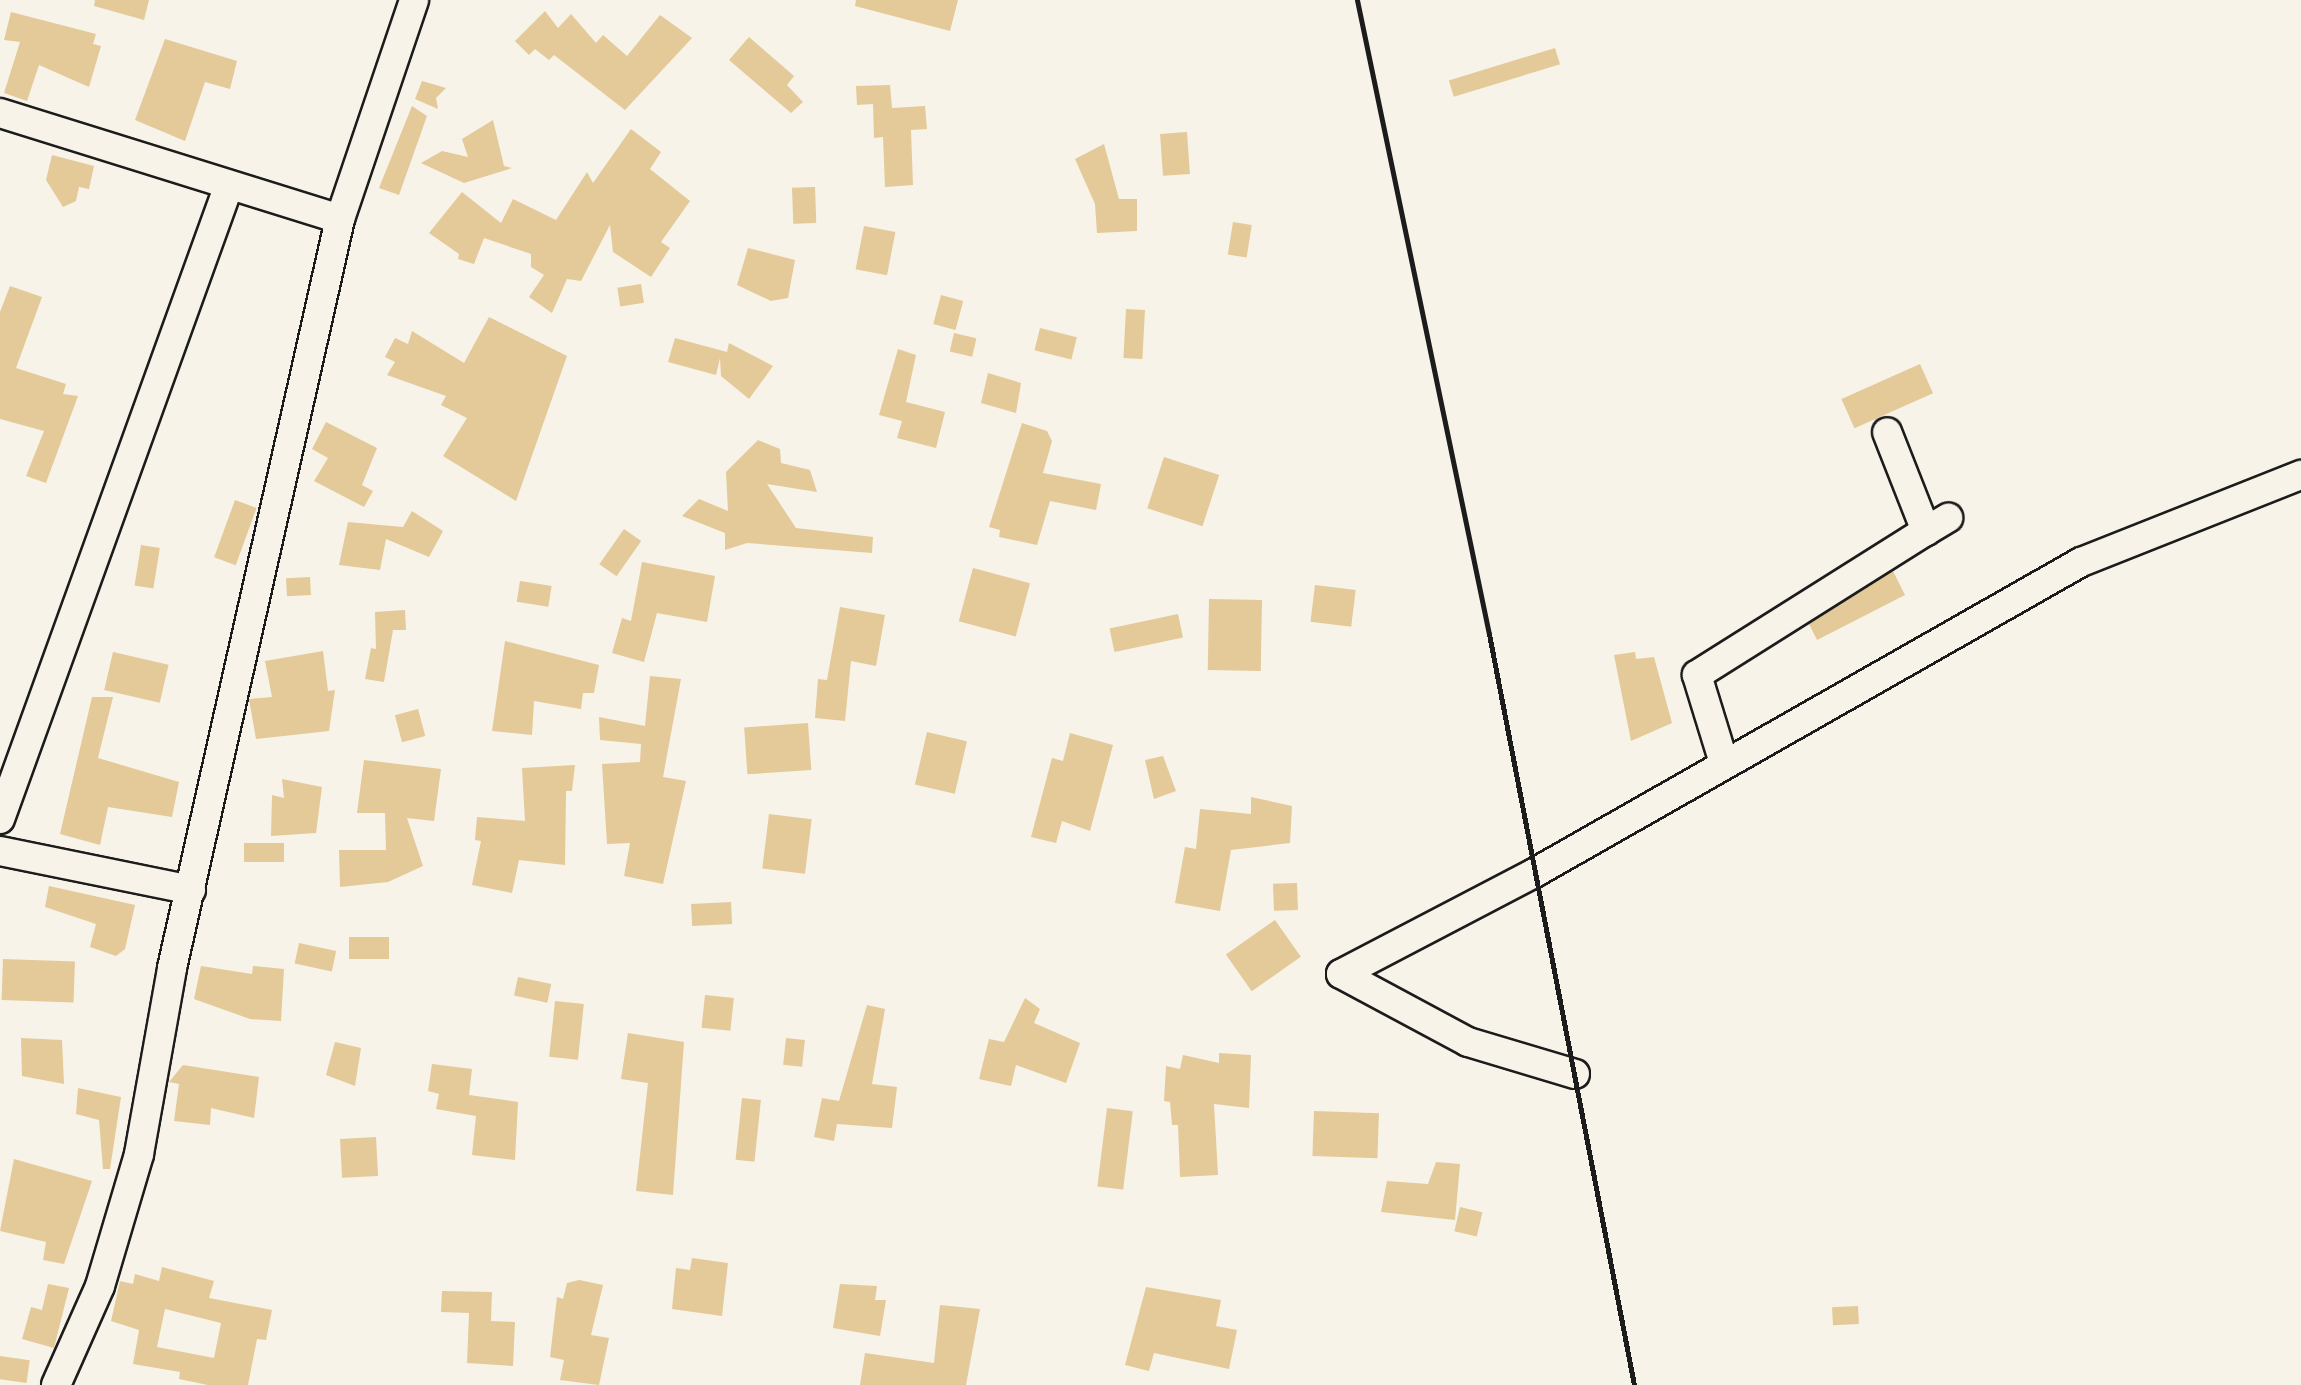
<!DOCTYPE html>
<style>
body{margin:0}
#map{position:relative;width:2301px;height:1385px;overflow:hidden;background:#f7f3e8;font-family:"Shantell Sans",sans-serif}
div>[style]{position:absolute}
.building>*{inset:0;background:#e4c999;transform-origin:0 0}
.roads{filter:drop-shadow(2px 0 #1c1c1c) drop-shadow(-2px 0 #1c1c1c) drop-shadow(0 2px #1c1c1c) drop-shadow(0 -2px #1c1c1c)}
.minor>*{height:28px;margin:-14px;padding:0 14px;transform-origin:14px;border-radius:14px;background:#f7f3e8}
.rail>*{height:5px;margin:-2.5px;padding:0 2.5px;transform-origin:2.5px;border-radius:2.5px;background:#1c1c1c}
span{translate:-50% -50%;white-space:nowrap;text-align:center;line-height:1.15;-webkit-text-stroke:5px #f7f3e8;paint-order:stroke}
</style>
<div id="map">
<div class="building">
<div style="clip-path:polygon(95px 0,149px 0,144px 20px,94px 6px)"></div>
<div style="clip-path:polygon(856px 0,958px 0,950px 31px,855px 6px)"></div>
<div style="clip-path:polygon(545px 11px,558px 28px,571px 14px,596px 43px,603px 35px,627px 56px,660px 15px,692px 38px,625px 110px,554px 55px,549px 60px,535px 49px,529px 55px,515px 41px)"></div>
<div style="clip-path:polygon(11px 12px,96px 34px,93px 44px,101px 46px,89px 87px,39px 65px,27px 101px,4px 93px,20px 42px,4px 40px)"></div>
<div style="clip-path:polygon(749px 37px,794px 76px,787px 85px,803px 102px,791px 113px,729px 60px)"></div>
<div style="clip-path:polygon(165px 39px,237px 61px,230px 89px,205px 82px,185px 141px,135px 120px)"></div>
<div style="left:1555px;top:48px;width:17px;height:111px;rotate:73deg"></div>
<div style="clip-path:polygon(422px 81px,446px 88px,436px 98px,438px 109px,415px 99px)"></div>
<div style="clip-path:polygon(890px 85px,892px 108px,925px 106px,927px 129px,911px 130px,913px 185px,885px 187px,883px 137px,874px 138px,873px 104px,857px 105px,856px 86px)"></div>
<div style="clip-path:polygon(412px 106px,427px 116px,399px 195px,379px 188px)"></div>
<div style="clip-path:polygon(493px 120px,504px 166px,512px 168px,464px 183px,421px 163px,442px 151px,468px 157px,462px 139px)"></div>
<div style="clip-path:polygon(631px 129px,661px 152px,650px 169px,690px 201px,661px 242px,670px 248px,651px 277px,613px 252px,610px 225px,581px 281px,567px 279px,552px 313px,529px 297px,544px 275px,531px 267px,531px 254px,484px 238px,474px 264px,458px 259px,459px 254px,429px 233px,462px 192px,501px 223px,513px 199px,556px 220px,587px 172px,593px 183px)"></div>
<div style="left:1187px;top:132px;width:42px;height:27px;rotate:86deg"></div>
<div style="clip-path:polygon(1104px 144px,1119px 199px,1137px 199px,1137px 231px,1097px 233px,1095px 204px,1075px 159px)"></div>
<div style="clip-path:polygon(52px 155px,94px 166px,89px 189px,79px 187px,76px 201px,63px 207px,46px 180px)"></div>
<div style="left:815px;top:187px;width:36px;height:23px;rotate:88deg"></div>
<div style="left:1233px;top:222px;width:19px;height:33px;rotate:9deg"></div>
<div style="left:864px;top:226px;width:32px;height:44px;rotate:11deg"></div>
<div style="clip-path:polygon(748px 248px,795px 260px,788px 298px,771px 301px,737px 285px)"></div>
<div style="left:641px;top:284px;width:19px;height:24px;rotate:81deg"></div>
<div style="clip-path:polygon(10px 286px,42px 297px,16px 368px,66px 384px,63px 394px,78px 396px,46px 483px,26px 476px,44px 431px,0 419px,0 312px)"></div>
<div style="left:941px;top:295px;width:23px;height:30px;rotate:15deg"></div>
<div style="left:1126px;top:309px;width:19px;height:49px;rotate:3deg"></div>
<div style="clip-path:polygon(489px 317px,567px 356px,516px 501px,443px 456px,467px 418px,441px 405px,446px 396px,387px 375px,395px 362px,385px 357px,395px 338px,408px 344px,412px 331px,464px 363px)"></div>
<div style="left:1040px;top:328px;width:38px;height:23px;rotate:14deg"></div>
<div style="left:954px;top:333px;width:23px;height:19px;rotate:13deg"></div>
<div style="clip-path:polygon(675px 338px,727px 352px,729px 343px,773px 366px,749px 399px,721px 376px,720px 358px,716px 375px,668px 362px)"></div>
<div style="clip-path:polygon(898px 349px,916px 355px,906px 402px,945px 412px,936px 448px,897px 438px,902px 421px,879px 415px)"></div>
<div style="left:1920px;top:364px;width:32px;height:86px;rotate:66deg"></div>
<div style="clip-path:polygon(988px 373px,1021px 383px,1016px 413px,981px 403px)"></div>
<div style="clip-path:polygon(326px 422px,377px 448px,362px 485px,373px 491px,364px 507px,314px 481px,328px 458px,312px 449px)"></div>
<div style="clip-path:polygon(1022px 423px,1047px 431px,1052px 441px,1043px 473px,1101px 484px,1096px 510px,1050px 501px,1037px 545px,999px 537px,1000px 530px,989px 527px)"></div>
<div style="clip-path:polygon(758px 440px,780px 449px,781px 463px,810px 470px,817px 492px,767px 484px,796px 528px,873px 537px,872px 553px,747px 543px,725px 550px,725px 533px,682px 516px,699px 499px,728px 511px,726px 472px)"></div>
<div style="left:1164px;top:457px;width:58px;height:54px;rotate:18deg"></div>
<div style="left:235px;top:500px;width:23px;height:61px;rotate:20deg"></div>
<div style="clip-path:polygon(412px 511px,443px 531px,429px 557px,386px 539px,380px 570px,339px 565px,348px 522px,403px 527px)"></div>
<div style="left:624px;top:529px;width:21px;height:43px;rotate:35deg"></div>
<div style="left:141px;top:545px;width:19px;height:41px;rotate:9deg"></div>
<div style="clip-path:polygon(642px 562px,715px 576px,707px 622px,657px 613px,644px 662px,612px 653px,622px 618px,631px 621px)"></div>
<div style="left:973px;top:568px;width:59px;height:55px;rotate:15deg"></div>
<div style="clip-path:polygon(1893px 571px,1905px 595px,1817px 640px,1809px 624px)"></div>
<div style="left:310px;top:577px;width:18px;height:24px;rotate:87deg"></div>
<div style="left:520px;top:581px;width:32px;height:21px;rotate:9deg"></div>
<div style="left:1315px;top:585px;width:41px;height:37px;rotate:7deg"></div>
<div style="left:1209px;top:599px;width:53px;height:71px;rotate:1deg"></div>
<div style="clip-path:polygon(840px 607px,885px 615px,876px 666px,851px 661px,845px 721px,815px 718px,818px 679px,827px 680px)"></div>
<div style="clip-path:polygon(405px 610px,406px 630px,393px 630px,384px 682px,365px 679px,371px 648px,376px 649px,375px 612px)"></div>
<div style="left:1178px;top:614px;width:24px;height:70px;rotate:78deg"></div>
<div style="clip-path:polygon(505px 641px,599px 665px,594px 693px,583px 693px,581px 709px,534px 701px,532px 735px,492px 731px)"></div>
<div style="clip-path:polygon(323px 651px,328px 691px,335px 690px,329px 731px,256px 739px,249px 699px,272px 697px,265px 661px)"></div>
<div style="left:113px;top:652px;width:57px;height:39px;rotate:13deg"></div>
<div style="clip-path:polygon(1635px 652px,1636px 659px,1654px 657px,1672px 723px,1631px 741px,1614px 655px)"></div>
<div style="clip-path:polygon(650px 676px,681px 679px,663px 777px,686px 781px,663px 884px,624px 876px,630px 843px,607px 844px,602px 764px,640px 762px,641px 744px,600px 740px,599px 717px,645px 726px)"></div>
<div style="clip-path:polygon(92px 697px,113px 697px,98px 758px,179px 782px,172px 817px,108px 807px,100px 845px,60px 834px)"></div>
<div style="left:418px;top:709px;width:28px;height:24px;rotate:75deg"></div>
<div style="left:808px;top:723px;width:47px;height:64px;rotate:86deg"></div>
<div style="left:927px;top:732px;width:41px;height:54px;rotate:13deg"></div>
<div style="clip-path:polygon(1070px 733px,1113px 745px,1090px 831px,1062px 821px,1056px 843px,1031px 837px,1052px 758px,1063px 761px)"></div>
<div style="clip-path:polygon(1163px 756px,1176px 791px,1154px 799px,1145px 760px)"></div>
<div style="clip-path:polygon(364px 760px,441px 769px,434px 821px,407px 818px,423px 866px,388px 882px,340px 887px,339px 850px,386px 850px,385px 813px,357px 813px)"></div>
<div style="clip-path:polygon(575px 765px,572px 791px,566px 791px,565px 865px,519px 860px,512px 893px,472px 885px,481px 841px,475px 840px,477px 817px,525px 821px,522px 768px)"></div>
<div style="clip-path:polygon(282px 779px,322px 787px,316px 833px,271px 836px,272px 795px,284px 798px)"></div>
<div style="clip-path:polygon(1251px 797px,1292px 806px,1290px 843px,1231px 850px,1220px 911px,1175px 903px,1185px 847px,1196px 849px,1200px 809px,1251px 814px)"></div>
<div style="left:769px;top:814px;width:43px;height:55px;rotate:7deg"></div>
<div style="left:284px;top:843px;width:19px;height:40px;rotate:90deg"></div>
<div style="left:1297px;top:883px;width:27px;height:24px;rotate:88deg"></div>
<div style="clip-path:polygon(49px 886px,135px 905px,125px 949px,116px 956px,90px 947px,96px 924px,45px 907px)"></div>
<div style="left:731px;top:902px;width:22px;height:40px;rotate:87deg"></div>
<div style="left:1275px;top:920px;width:45px;height:60px;rotate:55deg"></div>
<div style="left:349px;top:937px;width:40px;height:22px"></div>
<div style="left:299px;top:943px;width:38px;height:21px;rotate:12deg"></div>
<div style="left:3px;top:959px;width:72px;height:41px;rotate:2deg"></div>
<div style="clip-path:polygon(201px 966px,252px 974px,253px 966px,284px 969px,281px 1021px,250px 1019px,194px 999px)"></div>
<div style="left:518px;top:977px;width:34px;height:19px;rotate:12deg"></div>
<div style="left:705px;top:995px;width:29px;height:33px;rotate:6deg"></div>
<div style="clip-path:polygon(1025px 998px,1040px 1009px,1034px 1023px,1080px 1043px,1066px 1083px,1016px 1065px,1011px 1086px,979px 1079px,989px 1039px,1004px 1042px)"></div>
<div style="left:555px;top:1001px;width:29px;height:56px;rotate:6deg"></div>
<div style="clip-path:polygon(867px 1005px,885px 1009px,872px 1084px,897px 1087px,892px 1128px,837px 1124px,834px 1141px,814px 1137px,822px 1098px,839px 1101px)"></div>
<div style="clip-path:polygon(628px 1033px,684px 1042px,673px 1195px,636px 1191px,648px 1083px,621px 1079px)"></div>
<div style="clip-path:polygon(21px 1038px,62px 1040px,64px 1084px,22px 1076px)"></div>
<div style="left:786px;top:1038px;width:19px;height:27px;rotate:6deg"></div>
<div style="clip-path:polygon(335px 1042px,361px 1048px,355px 1086px,326px 1075px)"></div>
<div style="clip-path:polygon(1219px 1053px,1251px 1055px,1249px 1108px,1214px 1104px,1218px 1175px,1180px 1177px,1178px 1125px,1172px 1125px,1170px 1102px,1164px 1101px,1166px 1066px,1180px 1069px,1183px 1055px,1219px 1063px)"></div>
<div style="clip-path:polygon(432px 1064px,472px 1069px,469px 1095px,518px 1102px,515px 1160px,472px 1155px,476px 1116px,436px 1109px,439px 1094px,428px 1091px)"></div>
<div style="clip-path:polygon(183px 1065px,259px 1077px,254px 1118px,211px 1108px,210px 1125px,174px 1121px,179px 1084px,169px 1082px)"></div>
<div style="clip-path:polygon(78px 1088px,121px 1097px,110px 1169px,103px 1169px,99px 1120px,76px 1114px)"></div>
<div style="left:742px;top:1098px;width:19px;height:62px;rotate:6deg"></div>
<div style="left:1107px;top:1108px;width:26px;height:79px;rotate:7deg"></div>
<div style="left:1314px;top:1111px;width:65px;height:45px;rotate:2deg"></div>
<div style="left:376px;top:1137px;width:39px;height:36px;rotate:87deg"></div>
<div style="clip-path:polygon(14px 1159px,92px 1181px,64px 1264px,43px 1260px,46px 1242px,0 1231px)"></div>
<div style="clip-path:polygon(1436px 1162px,1460px 1164px,1455px 1220px,1381px 1212px,1387px 1181px,1428px 1184px)"></div>
<div style="left:1460px;top:1207px;width:23px;height:25px;rotate:13deg"></div>
<div style="clip-path:polygon(692px 1258px,728px 1263px,722px 1316px,672px 1309px,676px 1268px,690px 1270px)"></div>
<div style="clip-path:polygon(evenodd,162px 1267px,214px 1281px,209px 1298px,272px 1310px,266px 1340px,257px 1339px,248px 1385px,208px 1385px,179px 1379px,180px 1372px,133px 1364px,139px 1330px,111px 1321px,120px 1281px,133px 1284px,135px 1274px,159px 1281px,162px 1267px,165px 1309px,221px 1323px,214px 1358px,157px 1347px,165px 1309px)"></div>
<div style="clip-path:polygon(579px 1280px,603px 1285px,591px 1335px,609px 1338px,599px 1385px,560px 1380px,564px 1360px,550px 1357px,557px 1297px,563px 1299px,567px 1283px)"></div>
<div style="clip-path:polygon(48px 1284px,69px 1288px,54px 1348px,22px 1339px,31px 1307px,42px 1310px)"></div>
<div style="clip-path:polygon(840px 1284px,877px 1286px,875px 1300px,886px 1300px,880px 1336px,833px 1328px)"></div>
<div style="clip-path:polygon(1146px 1287px,1221px 1300px,1216px 1326px,1237px 1330px,1229px 1369px,1154px 1353px,1149px 1371px,1125px 1365px)"></div>
<div style="clip-path:polygon(442px 1291px,492px 1292px,491px 1321px,515px 1322px,513px 1366px,467px 1363px,469px 1313px,441px 1312px)"></div>
<div style="clip-path:polygon(940px 1305px,980px 1309px,966px 1385px,860px 1385px,865px 1353px,934px 1363px)"></div>
<div style="left:1858px;top:1306px;width:18px;height:26px;rotate:87deg"></div>
<div style="left:0;top:1356px;width:30px;height:23px;rotate:8deg"></div>
</div>
<div class="roads">
<div class="minor">
<div style="left:0;top:113px;width:356px;rotate:17.3deg"></div>
<div style="left:1926px;top:531px;width:26px;rotate:-31deg"></div>
<div style="left:1724px;top:763px;width:92px;rotate:-107.1deg"></div>
<div style="left:1697px;top:675px;width:271px;rotate:-32.2deg"></div>
<div style="left:1926px;top:531px;width:106px;rotate:-111.5deg"></div>
<div style="left:0;top:819px;width:674px;rotate:-70.14deg"></div>
<div style="left:0;top:851px;width:195px;rotate:11.5deg"></div>
<div style="left:1575px;top:1074px;width:112px;rotate:-163.3deg"></div>
<div style="left:1468px;top:1042px;width:144px;rotate:-151.8deg"></div>
<div style="left:1341px;top:974px;width:220px;rotate:-27.6deg"></div>
<div style="left:1536px;top:872px;width:627px;rotate:-29.63deg"></div>
<div style="left:2081px;top:562px;width:237px;rotate:-21.6deg"></div>
<div style="left:56px;top:1385px;width:108px;rotate:-66deg"></div>
<div style="left:100px;top:1286px;width:138px;rotate:-73.5deg"></div>
<div style="left:139px;top:1154px;width:189px;rotate:-79.9deg"></div>
<div style="left:172px;top:968px;width:768px;rotate:-77.36deg"></div>
<div style="left:340px;top:219px;width:231px;rotate:-71.3deg"></div>
</div>
</div>
<div class="rail">
<div style="left:1357px;top:0;width:648px;rotate:78.24deg"></div>
<div style="left:1489px;top:634px;width:765px;rotate:79.07deg"></div>
</div>
</div>
